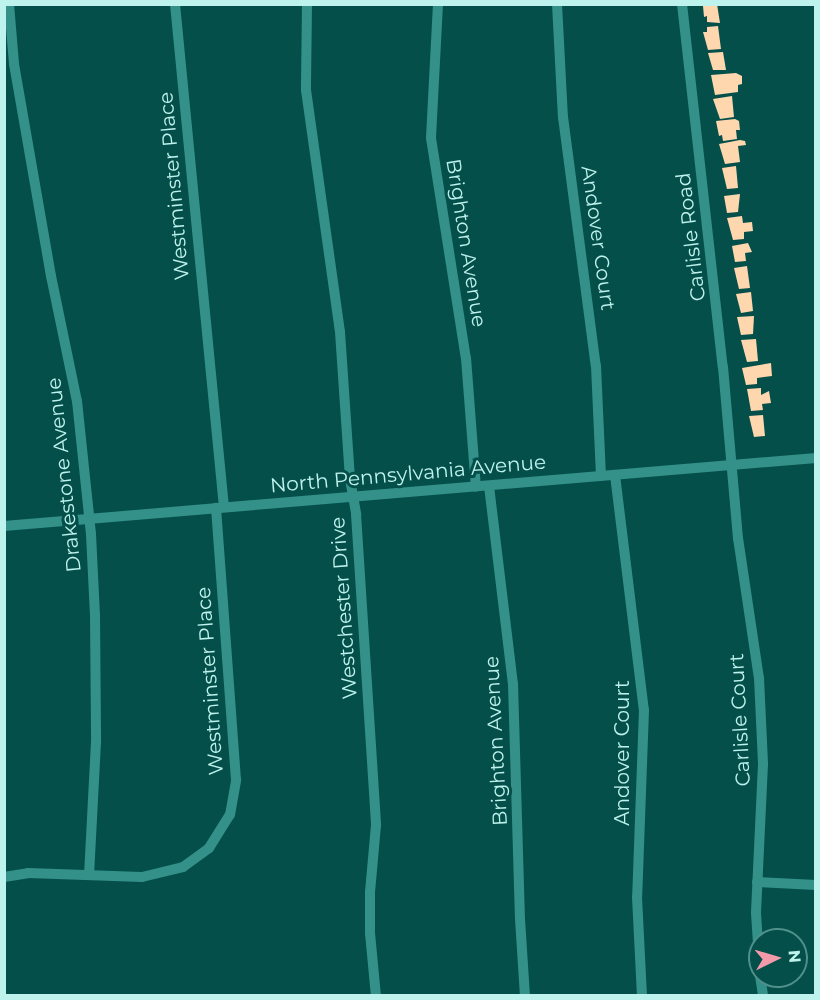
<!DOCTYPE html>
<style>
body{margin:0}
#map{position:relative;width:820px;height:1000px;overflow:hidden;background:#054f4a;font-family:Montserrat,sans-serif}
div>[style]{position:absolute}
.building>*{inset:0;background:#fed7ae}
.minor>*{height:10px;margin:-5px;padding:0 5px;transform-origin:5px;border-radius:5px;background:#34918a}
span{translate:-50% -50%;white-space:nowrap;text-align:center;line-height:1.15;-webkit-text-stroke:6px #054f4a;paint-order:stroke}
.street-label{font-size:20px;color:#bef2ed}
.frame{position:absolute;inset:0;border:6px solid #bef2ed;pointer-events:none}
.north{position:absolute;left:748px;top:928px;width:60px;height:60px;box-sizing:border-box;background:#054f4a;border:2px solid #4f908b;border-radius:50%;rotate:85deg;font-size:16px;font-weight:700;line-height:24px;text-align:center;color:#bef2ed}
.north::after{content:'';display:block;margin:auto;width:21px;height:27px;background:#f39aaa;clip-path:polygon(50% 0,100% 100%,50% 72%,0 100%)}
</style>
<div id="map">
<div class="building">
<div style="clip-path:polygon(714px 4px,717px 4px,720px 23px,707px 22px,707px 16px,704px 17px,703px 6px)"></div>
<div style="clip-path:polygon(718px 26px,721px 49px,708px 50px,703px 32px,707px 32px,707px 27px)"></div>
<div style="clip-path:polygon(723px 52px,726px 70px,713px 70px,708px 53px)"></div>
<div style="clip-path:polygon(736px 73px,742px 76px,742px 84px,738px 85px,738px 92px,715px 95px,711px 75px)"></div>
<div style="clip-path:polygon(732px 96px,734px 117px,720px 119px,713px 99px)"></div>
<div style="clip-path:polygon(735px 119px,739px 121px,740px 130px,736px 130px,737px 139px,723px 141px,722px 135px,719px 136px,716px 121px)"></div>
<div style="clip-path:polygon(740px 140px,745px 141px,746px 145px,738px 146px,740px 162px,725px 164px,719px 144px)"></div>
<div style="clip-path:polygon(736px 166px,738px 188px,727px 189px,722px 168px)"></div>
<div style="clip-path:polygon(740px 194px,738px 212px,727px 213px,724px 196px)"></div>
<div style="clip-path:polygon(742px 216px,743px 223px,752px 222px,753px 231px,744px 232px,744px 239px,733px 240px,727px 218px)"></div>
<div style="clip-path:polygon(748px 243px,752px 252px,745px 253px,746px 261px,735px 262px,732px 246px)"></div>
<div style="clip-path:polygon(747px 266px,750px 288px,739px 289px,734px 268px)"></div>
<div style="clip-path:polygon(751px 292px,753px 311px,741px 313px,736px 294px)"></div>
<div style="clip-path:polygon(754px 316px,753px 334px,741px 335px,737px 317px)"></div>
<div style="clip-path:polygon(756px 339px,758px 361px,747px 362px,741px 340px)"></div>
<div style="clip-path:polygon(771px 363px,772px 376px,757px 378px,757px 384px,746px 385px,742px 368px)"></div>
<div style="clip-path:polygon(761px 388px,761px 395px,769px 391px,771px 403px,762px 404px,763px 410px,751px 411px,747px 389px)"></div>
<div style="clip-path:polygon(763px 415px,765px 436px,754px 437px,749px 416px)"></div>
</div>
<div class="minor">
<div style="left:9px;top:4px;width:60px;rotate:85.2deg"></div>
<div style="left:14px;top:64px;width:215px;rotate:80.1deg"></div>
<div style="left:51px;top:276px;width:128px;rotate:78.3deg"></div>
<div style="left:77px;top:401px;width:134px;rotate:84deg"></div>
<div style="left:91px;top:534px;width:82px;rotate:87.2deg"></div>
<div style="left:95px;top:616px;width:126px;rotate:89.5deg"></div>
<div style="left:96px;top:742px;width:132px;rotate:93deg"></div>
<div style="left:175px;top:4px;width:505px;rotate:84.44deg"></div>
<div style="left:307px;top:4px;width:86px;rotate:90.7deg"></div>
<div style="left:306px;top:90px;width:244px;rotate:82deg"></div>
<div style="left:340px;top:332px;width:147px;rotate:86.1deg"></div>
<div style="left:350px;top:479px;width:36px;rotate:80deg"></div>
<div style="left:356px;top:514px;width:312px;rotate:86.3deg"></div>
<div style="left:376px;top:825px;width:67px;rotate:95.1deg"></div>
<div style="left:370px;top:892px;width:41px;rotate:90deg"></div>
<div style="left:370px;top:933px;width:63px;rotate:84.6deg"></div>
<div style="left:438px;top:4px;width:134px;rotate:93deg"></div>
<div style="left:431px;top:138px;width:223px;rotate:81deg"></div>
<div style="left:466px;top:358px;width:129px;rotate:85.6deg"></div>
<div style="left:557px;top:4px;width:113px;rotate:87deg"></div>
<div style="left:563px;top:117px;width:251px;rotate:82.5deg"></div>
<div style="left:596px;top:366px;width:110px;rotate:87.4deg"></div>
<div style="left:682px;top:4px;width:365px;rotate:83.6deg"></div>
<div style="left:723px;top:367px;width:172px;rotate:85deg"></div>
<div style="left:738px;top:538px;width:142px;rotate:81.5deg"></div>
<div style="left:759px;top:678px;width:86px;rotate:87.3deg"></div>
<div style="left:763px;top:764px;width:149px;rotate:92.7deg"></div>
<div style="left:756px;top:913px;width:62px;rotate:86.3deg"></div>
<div style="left:615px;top:475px;width:237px;rotate:83deg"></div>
<div style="left:644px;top:710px;width:187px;rotate:92.1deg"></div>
<div style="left:637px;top:897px;width:99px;rotate:87.1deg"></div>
<div style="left:489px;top:486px;width:199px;rotate:83.1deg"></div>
<div style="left:513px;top:684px;width:235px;rotate:88.3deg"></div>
<div style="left:520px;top:919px;width:77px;rotate:86.3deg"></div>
<div style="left:4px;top:526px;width:815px;rotate:-4.79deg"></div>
<div style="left:4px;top:877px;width:24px;rotate:-9deg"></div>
<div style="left:28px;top:873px;width:114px;rotate:2deg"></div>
<div style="left:142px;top:877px;width:42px;rotate:-13.7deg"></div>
<div style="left:183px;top:867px;width:32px;rotate:-36deg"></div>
<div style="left:209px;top:848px;width:39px;rotate:-58deg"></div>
<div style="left:230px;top:815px;width:36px;rotate:-80deg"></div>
<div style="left:236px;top:780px;width:273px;rotate:-94.2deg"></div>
<div style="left:757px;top:882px;width:59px;rotate:2.9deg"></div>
<div style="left:760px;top:976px;width:20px;rotate:81deg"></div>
</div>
<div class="street-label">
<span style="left:174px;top:186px;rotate:-95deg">Westminster Place</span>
<span style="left:691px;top:237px;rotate:-97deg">Carlisle Road</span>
<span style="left:598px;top:238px;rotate:82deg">Andover Court</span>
<span style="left:466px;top:243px;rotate:81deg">Brighton Avenue</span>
<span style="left:408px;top:474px;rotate:-5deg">North Pennsylvania Avenue</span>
<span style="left:64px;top:475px;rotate:-96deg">Drakestone Avenue</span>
<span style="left:344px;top:608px;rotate:-94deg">Westchester Drive</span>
<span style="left:210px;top:681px;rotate:-94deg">Westminster Place</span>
<span style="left:740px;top:720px;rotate:-93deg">Carlisle Court</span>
<span style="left:496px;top:741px;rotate:-93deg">Brighton Avenue</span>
<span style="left:622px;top:753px;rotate:-90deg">Andover Court</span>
</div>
<div class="frame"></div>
<div class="north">N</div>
</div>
